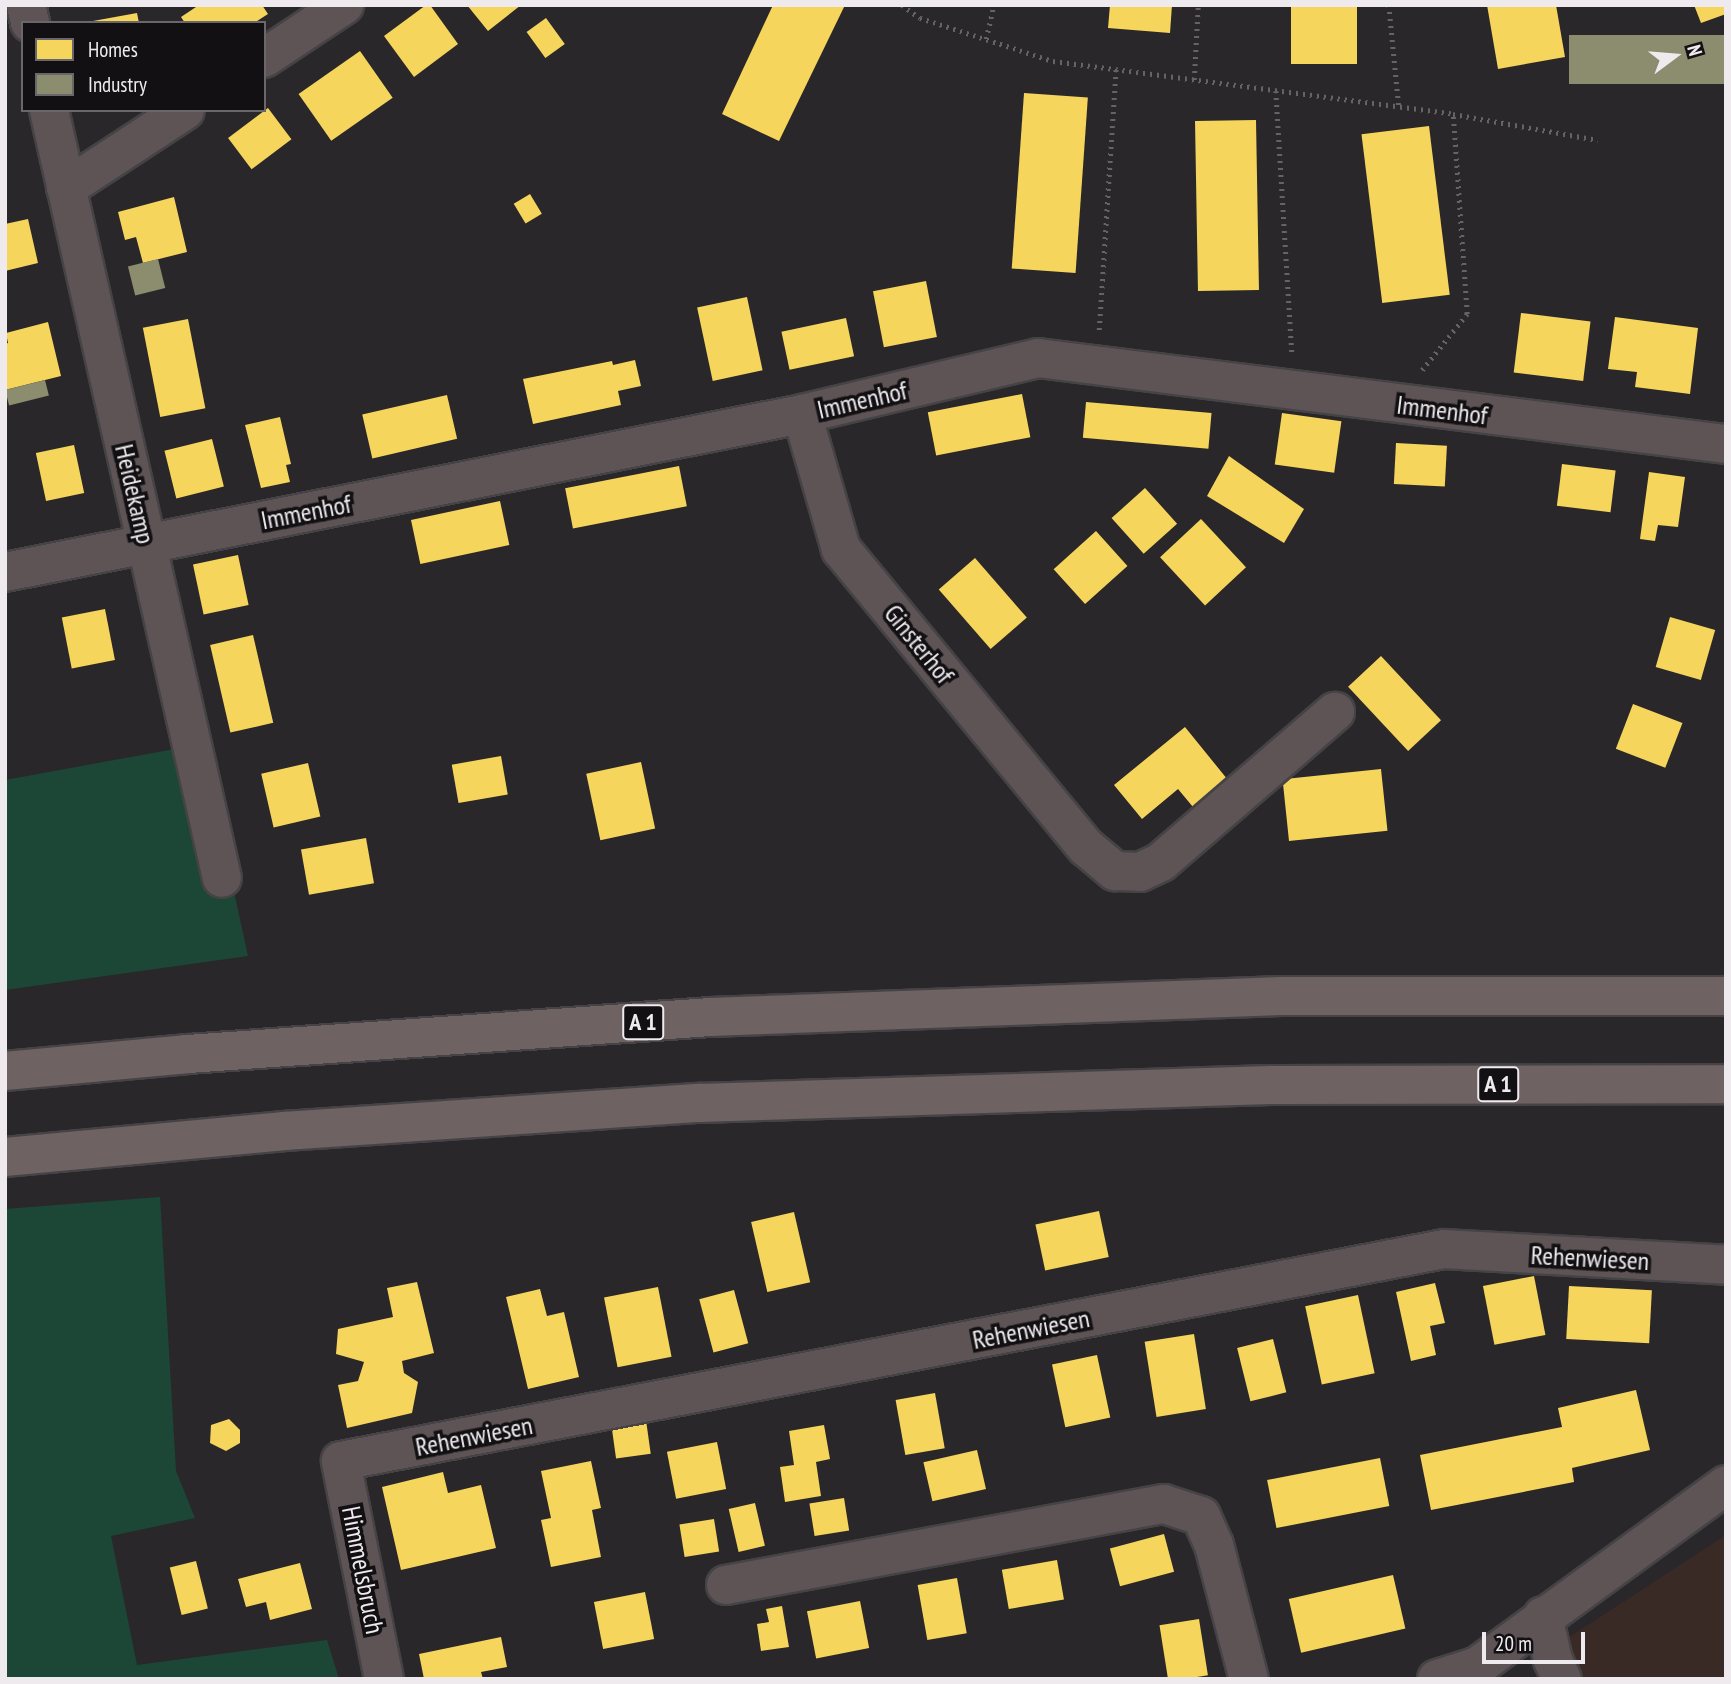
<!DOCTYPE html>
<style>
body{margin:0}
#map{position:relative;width:1731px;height:1684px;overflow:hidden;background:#2a272b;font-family:"PT Sans Narrow",sans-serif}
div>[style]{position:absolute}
.commercial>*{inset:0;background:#3a2a26}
.green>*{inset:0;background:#1c4736}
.homes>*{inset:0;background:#f6d55c;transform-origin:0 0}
.industry>*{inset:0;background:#8c8c6e;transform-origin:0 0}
.path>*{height:4.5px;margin-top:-2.25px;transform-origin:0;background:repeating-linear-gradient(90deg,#696263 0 2px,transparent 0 7px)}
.roads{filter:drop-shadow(2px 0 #454345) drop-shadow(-2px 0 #454345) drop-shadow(0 2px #454345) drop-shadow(0 -2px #454345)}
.minor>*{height:38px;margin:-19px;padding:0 19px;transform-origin:19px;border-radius:19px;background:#5e5455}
.highway>*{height:38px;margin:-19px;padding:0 19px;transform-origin:19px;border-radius:19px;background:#6f6263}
span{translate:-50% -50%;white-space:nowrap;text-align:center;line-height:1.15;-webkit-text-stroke:7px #121012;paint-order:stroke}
.shield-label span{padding:2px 5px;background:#121012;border:2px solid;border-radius:5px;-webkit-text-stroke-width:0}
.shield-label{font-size:24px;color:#eeeaee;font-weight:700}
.street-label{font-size:26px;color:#eeeaee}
.frame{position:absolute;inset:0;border:7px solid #eeeaee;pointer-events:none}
.legend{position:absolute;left:21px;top:21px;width:245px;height:91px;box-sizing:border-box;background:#121012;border:2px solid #6a676a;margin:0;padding:9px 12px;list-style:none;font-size:21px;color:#eeeaee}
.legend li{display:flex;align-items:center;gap:14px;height:35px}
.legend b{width:35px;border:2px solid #6a676a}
.north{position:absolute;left:1640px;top:21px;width:70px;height:70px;-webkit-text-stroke:5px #121012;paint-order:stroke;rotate:74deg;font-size:19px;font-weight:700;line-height:28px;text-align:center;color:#eeeaee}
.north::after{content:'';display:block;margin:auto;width:24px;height:32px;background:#eeeaee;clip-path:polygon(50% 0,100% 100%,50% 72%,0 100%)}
.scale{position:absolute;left:1482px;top:1632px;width:103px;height:32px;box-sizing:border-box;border:4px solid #eeeaee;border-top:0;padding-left:9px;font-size:21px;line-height:24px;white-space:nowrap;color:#eeeaee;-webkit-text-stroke:5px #121012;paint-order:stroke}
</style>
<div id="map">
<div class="commercial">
<div style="clip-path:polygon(1726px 1535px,1726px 1679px,1539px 1679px,1531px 1662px)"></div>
</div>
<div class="green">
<div style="clip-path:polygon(202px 744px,248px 956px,5px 990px,5px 780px)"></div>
<div style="clip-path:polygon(160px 1197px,176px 1471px,195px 1518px,111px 1536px,137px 1665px,327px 1640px,339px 1679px,5px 1679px,5px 1209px)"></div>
</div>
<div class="homes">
<div style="clip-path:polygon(199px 5px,262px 5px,268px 14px,254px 23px,185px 23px,181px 17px)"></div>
<div style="clip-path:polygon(426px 5px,430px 5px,458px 44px,414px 77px,384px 36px)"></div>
<div style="clip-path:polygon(467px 5px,521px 5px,488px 31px)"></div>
<div style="clip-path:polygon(773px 5px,845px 5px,779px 141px,722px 114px)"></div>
<div style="clip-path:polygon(1110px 5px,1172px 5px,1170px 33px,1108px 28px)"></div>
<div style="left:1291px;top:5px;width:66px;height:59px"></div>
<div style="clip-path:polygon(1487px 5px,1556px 5px,1565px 57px,1498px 69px)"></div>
<div style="clip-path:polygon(1694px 5px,1726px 5px,1726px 14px,1701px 23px)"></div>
<div style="clip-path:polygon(137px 13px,139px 23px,93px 23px,93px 21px)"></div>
<div style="left:546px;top:18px;width:32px;height:24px;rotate:54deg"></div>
<div style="left:360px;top:51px;width:57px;height:75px;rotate:55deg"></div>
<div style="left:1024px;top:93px;width:64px;height:176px;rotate:4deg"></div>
<div style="left:268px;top:108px;width:39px;height:50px;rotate:53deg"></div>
<div style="left:1256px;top:120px;width:170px;height:61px;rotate:89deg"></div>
<div style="left:1429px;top:126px;width:170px;height:68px;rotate:83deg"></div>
<div style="left:530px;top:194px;width:23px;height:19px;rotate:59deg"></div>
<div style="clip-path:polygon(174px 197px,187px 252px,143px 263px,136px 237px,125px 240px,118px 212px)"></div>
<div style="clip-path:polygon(28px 219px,38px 263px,5px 271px,5px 224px)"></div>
<div style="left:926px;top:281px;width:57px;height:54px;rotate:79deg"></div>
<div style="left:747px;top:297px;width:75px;height:51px;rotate:78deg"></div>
<div style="left:1521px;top:313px;width:70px;height:60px;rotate:7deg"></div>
<div style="clip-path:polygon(1615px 317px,1698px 328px,1690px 394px,1635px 387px,1637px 372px,1608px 369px)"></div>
<div style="left:846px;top:318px;width:39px;height:66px;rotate:78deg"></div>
<div style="left:188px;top:319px;width:91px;height:46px;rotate:79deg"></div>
<div style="clip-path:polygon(48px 322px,61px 376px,5px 390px,5px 344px,8px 343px,6px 333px)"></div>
<div style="clip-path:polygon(635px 360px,641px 386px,618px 391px,621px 405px,533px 424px,523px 379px,612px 361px,613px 365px)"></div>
<div style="left:1022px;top:394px;width:44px;height:96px;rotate:79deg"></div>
<div style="left:447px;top:395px;width:45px;height:87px;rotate:77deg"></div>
<div style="left:1086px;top:402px;width:126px;height:36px;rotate:5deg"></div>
<div style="left:1282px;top:413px;width:60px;height:52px;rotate:8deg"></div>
<div style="clip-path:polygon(280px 417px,291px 464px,286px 465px,290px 482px,261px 488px,245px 425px)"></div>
<div style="left:212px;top:439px;width:49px;height:49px;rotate:76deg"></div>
<div style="left:1396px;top:443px;width:51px;height:41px;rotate:3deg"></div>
<div style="left:74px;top:445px;width:49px;height:39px;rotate:78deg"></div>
<div style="clip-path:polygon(1229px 456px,1304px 509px,1284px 543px,1207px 496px)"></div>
<div style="left:1562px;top:464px;width:54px;height:42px;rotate:7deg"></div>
<div style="left:679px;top:466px;width:41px;height:116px;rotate:79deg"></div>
<div style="clip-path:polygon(1649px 472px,1685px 477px,1678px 527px,1658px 525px,1655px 541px,1640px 539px)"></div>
<div style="left:1145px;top:488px;width:48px;height:45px;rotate:48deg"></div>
<div style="left:500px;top:501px;width:45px;height:91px;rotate:78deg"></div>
<div style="left:1201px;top:519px;width:66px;height:56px;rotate:47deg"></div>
<div style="left:1096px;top:531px;width:47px;height:57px;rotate:48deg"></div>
<div style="left:238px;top:555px;width:51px;height:46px;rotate:78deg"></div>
<div style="left:975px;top:558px;width:79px;height:48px;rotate:49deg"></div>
<div style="left:105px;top:609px;width:52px;height:44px;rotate:79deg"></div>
<div style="left:1670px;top:617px;width:47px;height:52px;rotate:16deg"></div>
<div style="left:253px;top:635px;width:90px;height:44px;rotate:77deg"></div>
<div style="left:1381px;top:656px;width:88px;height:45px;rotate:47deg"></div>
<div style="left:1633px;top:704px;width:53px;height:48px;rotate:21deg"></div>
<div style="clip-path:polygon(1185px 727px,1232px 785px,1198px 813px,1178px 789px,1142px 819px,1114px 785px)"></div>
<div style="left:501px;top:756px;width:39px;height:50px;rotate:80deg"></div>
<div style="left:641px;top:762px;width:68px;height:56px;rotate:78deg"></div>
<div style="left:308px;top:763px;width:55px;height:48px;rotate:77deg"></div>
<div style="left:1381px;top:769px;width:62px;height:99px;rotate:84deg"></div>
<div style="left:366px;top:838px;width:46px;height:66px;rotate:80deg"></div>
<div style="left:1099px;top:1211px;width:47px;height:65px;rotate:78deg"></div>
<div style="left:794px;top:1212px;width:72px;height:44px;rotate:77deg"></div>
<div style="left:1534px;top:1276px;width:60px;height:52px;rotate:79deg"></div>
<div style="clip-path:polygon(417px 1282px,434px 1353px,402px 1361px,404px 1373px,418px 1382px,412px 1413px,347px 1428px,338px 1385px,358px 1381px,364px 1362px,336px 1354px,338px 1329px,393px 1317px,387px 1288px)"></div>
<div style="clip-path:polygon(1435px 1283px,1445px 1323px,1430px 1326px,1436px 1355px,1411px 1361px,1396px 1292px)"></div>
<div style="left:1569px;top:1286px;width:83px;height:53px;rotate:3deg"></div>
<div style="left:658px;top:1287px;width:71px;height:55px;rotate:79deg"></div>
<div style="clip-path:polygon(540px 1289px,547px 1316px,564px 1312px,579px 1377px,528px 1389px,506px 1297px)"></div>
<div style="left:734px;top:1290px;width:55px;height:36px;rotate:75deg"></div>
<div style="left:1358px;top:1295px;width:80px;height:54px;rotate:78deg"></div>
<div style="left:1194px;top:1334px;width:76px;height:50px;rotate:81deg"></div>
<div style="left:1273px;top:1339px;width:55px;height:37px;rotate:76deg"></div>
<div style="left:1097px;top:1355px;width:64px;height:46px;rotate:78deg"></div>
<div style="clip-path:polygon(1636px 1390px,1650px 1450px,1572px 1468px,1574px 1482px,1431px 1510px,1420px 1455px,1562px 1427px,1558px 1408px)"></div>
<div style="left:935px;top:1393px;width:56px;height:40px;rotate:80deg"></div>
<div style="clip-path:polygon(229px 1419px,240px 1430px,240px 1443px,226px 1451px,210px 1443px,211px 1425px)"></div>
<div style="left:646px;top:1420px;width:34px;height:35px;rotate:82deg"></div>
<div style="clip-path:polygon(824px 1425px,830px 1459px,816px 1462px,821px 1496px,785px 1502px,780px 1467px,794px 1465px,789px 1431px)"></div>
<div style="left:717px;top:1442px;width:48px;height:51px;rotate:79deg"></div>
<div style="left:977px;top:1450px;width:40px;height:55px;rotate:77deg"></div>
<div style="left:1380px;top:1458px;width:49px;height:115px;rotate:79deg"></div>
<div style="clip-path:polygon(591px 1461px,601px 1508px,592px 1510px,601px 1557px,551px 1567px,541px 1520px,551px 1518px,541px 1471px)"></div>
<div style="clip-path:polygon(443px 1472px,448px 1493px,481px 1485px,496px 1548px,401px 1570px,382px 1487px)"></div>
<div style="left:844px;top:1498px;width:33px;height:35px;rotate:81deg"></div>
<div style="left:755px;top:1503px;width:44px;height:27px;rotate:77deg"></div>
<div style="left:714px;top:1519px;width:33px;height:35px;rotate:81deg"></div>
<div style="left:1164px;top:1534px;width:39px;height:56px;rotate:75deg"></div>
<div style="left:1057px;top:1560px;width:40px;height:56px;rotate:80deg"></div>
<div style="left:196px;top:1561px;width:49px;height:27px;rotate:76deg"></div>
<div style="clip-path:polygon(300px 1563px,312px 1609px,270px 1620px,266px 1602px,246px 1607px,238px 1579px)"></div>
<div style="left:1393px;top:1575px;width:55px;height:107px;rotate:77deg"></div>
<div style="left:957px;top:1578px;width:56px;height:40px;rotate:80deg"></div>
<div style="left:645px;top:1592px;width:48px;height:52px;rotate:79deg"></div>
<div style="left:860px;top:1601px;width:48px;height:54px;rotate:79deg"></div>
<div style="clip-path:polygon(782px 1606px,789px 1647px,761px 1651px,757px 1624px,769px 1622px,766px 1609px)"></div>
<div style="left:1199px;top:1619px;width:57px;height:40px;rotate:81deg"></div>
<div style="clip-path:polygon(501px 1637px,507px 1667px,481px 1672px,483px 1679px,424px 1679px,419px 1654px)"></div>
</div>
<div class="industry">
<div style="left:1726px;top:35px;width:49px;height:157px;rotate:90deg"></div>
<div style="left:158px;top:259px;width:30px;height:31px;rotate:76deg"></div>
<div style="left:45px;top:380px;width:16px;height:41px;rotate:76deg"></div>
</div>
<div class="path">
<div style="left:902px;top:5px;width:22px;rotate:36deg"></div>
<div style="left:920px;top:18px;width:140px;rotate:17.9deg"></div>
<div style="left:1053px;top:61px;width:403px;rotate:7.5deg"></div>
<div style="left:1453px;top:114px;width:147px;rotate:10.2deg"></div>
<div style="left:1389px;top:5px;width:102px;rotate:84.4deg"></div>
<div style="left:986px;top:39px;width:35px;rotate:-77deg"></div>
<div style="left:1194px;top:80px;width:75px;rotate:-86.9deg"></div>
<div style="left:1276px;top:91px;width:264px;rotate:86.5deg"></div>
<div style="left:1099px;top:330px;width:262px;rotate:-86.3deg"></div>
<div style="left:1422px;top:370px;width:72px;rotate:-51.2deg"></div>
<div style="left:1467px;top:314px;width:200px;rotate:-94deg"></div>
</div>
<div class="roads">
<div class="minor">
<div style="left:26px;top:5px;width:18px;rotate:77deg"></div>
<div style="left:264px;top:58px;width:96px;rotate:-33.5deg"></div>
<div style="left:49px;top:110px;width:787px;rotate:77.31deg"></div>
<div style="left:66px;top:188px;width:142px;rotate:-33.2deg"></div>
<div style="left:802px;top:414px;width:141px;rotate:73.9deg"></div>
<div style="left:841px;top:549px;width:386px;rotate:50.6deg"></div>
<div style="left:1086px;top:847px;width:38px;rotate:40deg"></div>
<div style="left:1115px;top:871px;width:25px;rotate:2deg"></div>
<div style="left:1140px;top:872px;width:23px;rotate:-25deg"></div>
<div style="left:1161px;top:862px;width:230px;rotate:-40.8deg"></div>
<div style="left:5px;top:572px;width:813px;rotate:-11.21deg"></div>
<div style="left:802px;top:414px;width:243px;rotate:-13.3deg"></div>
<div style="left:1038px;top:358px;width:693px;rotate:7.13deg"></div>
<div style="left:726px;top:1585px;width:445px;rotate:-10.5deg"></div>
<div style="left:1164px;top:1504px;width:39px;rotate:18deg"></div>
<div style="left:1201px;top:1516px;width:32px;rotate:66deg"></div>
<div style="left:1214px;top:1545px;width:138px;rotate:75.4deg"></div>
<div style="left:1543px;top:1616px;width:45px;rotate:77.2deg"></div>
<div style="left:1553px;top:1660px;width:21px;rotate:65deg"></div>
<div style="left:384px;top:1679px;width:222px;rotate:-101.2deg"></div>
<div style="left:341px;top:1461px;width:1123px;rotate:-10.88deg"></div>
<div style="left:1444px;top:1249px;width:282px;rotate:3.2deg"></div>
<div style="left:1437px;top:1679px;width:43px;rotate:-17.6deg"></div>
<div style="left:1478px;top:1666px;width:307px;rotate:-36.1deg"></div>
</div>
<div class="highway">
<div style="left:5px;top:1071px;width:184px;rotate:-5.3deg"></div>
<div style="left:188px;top:1054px;width:523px;rotate:-4.05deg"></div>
<div style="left:710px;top:1017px;width:572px;rotate:-2.1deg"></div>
<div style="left:1282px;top:996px;width:444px"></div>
<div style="left:5px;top:1157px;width:281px;rotate:-5.3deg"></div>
<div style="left:285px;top:1131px;width:415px;rotate:-3.9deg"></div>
<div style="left:699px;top:1103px;width:572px;rotate:-1.8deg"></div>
<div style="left:1271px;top:1085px;width:455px;rotate:-0.1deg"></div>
</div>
</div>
<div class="shield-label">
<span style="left:643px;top:1022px">A 1</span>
<span style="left:1498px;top:1084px">A 1</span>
</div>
<div class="street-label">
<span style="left:862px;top:400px;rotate:-13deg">Immenhof</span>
<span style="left:1442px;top:410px;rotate:7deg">Immenhof</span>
<span style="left:135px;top:494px;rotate:77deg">Heidekamp</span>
<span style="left:306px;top:512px;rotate:-11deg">Immenhof</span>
<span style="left:919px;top:644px;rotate:51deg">Ginsterhof</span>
<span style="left:1590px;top:1258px;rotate:3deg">Rehenwiesen</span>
<span style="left:1031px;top:1329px;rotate:-11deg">Rehenwiesen</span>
<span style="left:474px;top:1436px;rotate:-11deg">Rehenwiesen</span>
<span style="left:363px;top:1570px;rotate:79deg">Himmelsbruch</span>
</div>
<div class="frame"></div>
<ul class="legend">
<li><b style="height:19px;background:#f6d55c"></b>Homes</li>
<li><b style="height:19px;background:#8c8c6e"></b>Industry</li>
</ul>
<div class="north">N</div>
<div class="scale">20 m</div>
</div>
